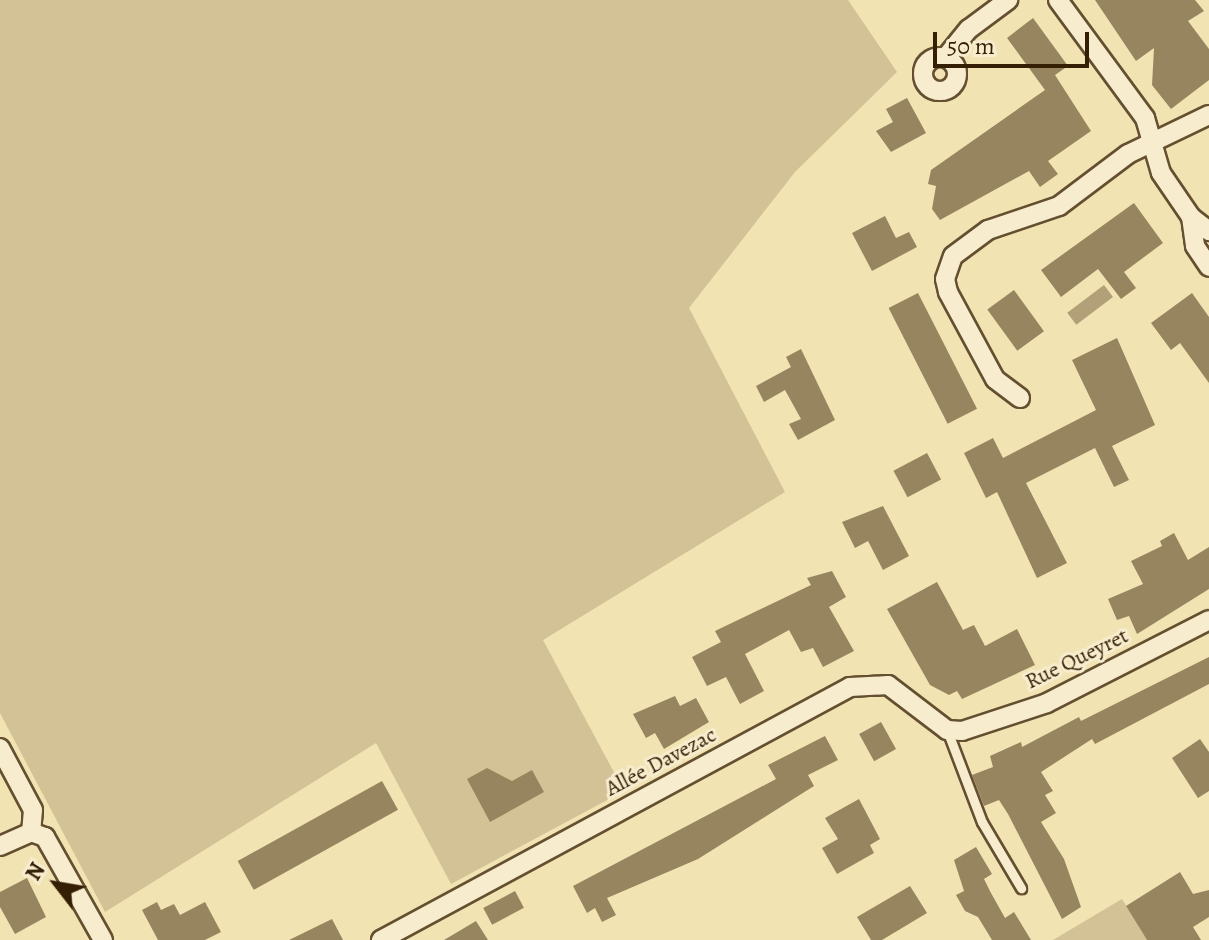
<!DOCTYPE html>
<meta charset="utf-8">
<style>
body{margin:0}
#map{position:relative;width:1209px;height:940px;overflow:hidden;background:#f2e3b3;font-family:Alegreya,serif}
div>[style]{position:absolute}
.green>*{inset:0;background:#d2c295}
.water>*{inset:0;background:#b1a078;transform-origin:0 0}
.building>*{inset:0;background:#97855f;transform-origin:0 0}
.roads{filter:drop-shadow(2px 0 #645030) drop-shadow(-2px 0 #645030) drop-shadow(0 2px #645030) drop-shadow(0 -2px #645030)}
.service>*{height:9px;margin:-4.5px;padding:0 4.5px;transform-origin:4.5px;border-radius:4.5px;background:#f7edce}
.minor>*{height:18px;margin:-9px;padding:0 9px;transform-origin:9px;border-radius:9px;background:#f7edce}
.minor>.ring{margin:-9px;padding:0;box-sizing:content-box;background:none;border:18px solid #f7edce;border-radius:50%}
span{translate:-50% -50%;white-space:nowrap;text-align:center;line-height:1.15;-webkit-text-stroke:6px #f7edce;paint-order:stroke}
.street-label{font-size:22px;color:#341f05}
.north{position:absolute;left:16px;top:844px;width:80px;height:80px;-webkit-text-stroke:6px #f7edce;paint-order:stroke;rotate:301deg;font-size:22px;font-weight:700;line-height:32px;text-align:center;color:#341f05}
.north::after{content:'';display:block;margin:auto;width:28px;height:36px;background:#341f05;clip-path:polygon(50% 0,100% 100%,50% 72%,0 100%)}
.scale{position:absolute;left:933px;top:32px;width:156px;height:36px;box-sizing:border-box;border:4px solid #341f05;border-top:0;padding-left:10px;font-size:24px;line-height:28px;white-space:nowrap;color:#341f05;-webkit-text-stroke:6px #f7edce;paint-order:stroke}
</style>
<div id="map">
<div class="green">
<div style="clip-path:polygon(0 0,848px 0,897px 72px,795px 172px,689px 308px,785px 492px,543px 640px,624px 791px,451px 884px,376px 743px,105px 912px,0 713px)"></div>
<div style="clip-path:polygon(1122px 899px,1147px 940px,1053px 940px)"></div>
</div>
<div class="water">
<div style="left:1104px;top:285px;width:15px;height:46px;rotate:53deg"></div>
</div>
<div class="building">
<div style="clip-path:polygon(1095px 0,1195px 0,1204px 11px,1188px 21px,1209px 49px,1209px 80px,1171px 109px,1152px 85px,1154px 48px,1136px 61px)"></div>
<div style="clip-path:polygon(1033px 18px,1068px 66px,1055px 75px,1091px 131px,1048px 161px,1058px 174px,1040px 187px,1029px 171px,940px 220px,932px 209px,936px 186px,928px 184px,931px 170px,1045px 90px,1007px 38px)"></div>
<div style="clip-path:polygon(907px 98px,926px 133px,891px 152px,876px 131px,893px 122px,886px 109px)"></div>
<div style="clip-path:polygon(1134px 203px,1163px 243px,1124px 272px,1136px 288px,1121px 299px,1098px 269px,1061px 297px,1041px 270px)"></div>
<div style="clip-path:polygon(885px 216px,896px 238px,909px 232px,917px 247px,872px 271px,852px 233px)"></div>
<div style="left:1014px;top:290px;width:51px;height:33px;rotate:54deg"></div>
<div style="left:918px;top:293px;width:130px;height:33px;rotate:63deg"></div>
<div style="clip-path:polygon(1192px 293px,1209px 317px,1209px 383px,1180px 343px,1171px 350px,1151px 323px)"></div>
<div style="clip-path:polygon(1117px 338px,1155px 425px,1112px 446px,1129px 480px,1114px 487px,1095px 448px,1026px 483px,1067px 563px,1037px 578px,997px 492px,986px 498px,964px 453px,993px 438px,1003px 458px,1096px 410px,1072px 360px)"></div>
<div style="clip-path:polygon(801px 349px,835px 420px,798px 440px,789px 424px,801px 419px,785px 390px,764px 402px,756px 386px,791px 367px,786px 357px)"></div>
<div style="left:927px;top:453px;width:30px;height:38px;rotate:62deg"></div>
<div style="clip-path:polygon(883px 506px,909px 556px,883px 570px,868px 541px,855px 548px,842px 522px)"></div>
<div style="clip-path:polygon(1174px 533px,1188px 560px,1209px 547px,1209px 589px,1137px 634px,1129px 616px,1117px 620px,1108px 599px,1143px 584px,1131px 561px,1162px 546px,1160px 541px)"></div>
<div style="clip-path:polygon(832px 571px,846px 597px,829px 607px,854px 651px,823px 667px,813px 648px,801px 652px,789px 630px,745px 654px,764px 691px,740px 704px,726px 677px,707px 686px,692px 657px,721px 642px,715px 631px,811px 585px,807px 578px)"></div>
<div style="clip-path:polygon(937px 582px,963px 630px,974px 625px,985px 646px,1017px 629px,1035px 665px,962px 699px,957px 691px,949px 695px,930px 685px,887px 609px)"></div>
<div style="clip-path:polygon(1209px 657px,1209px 684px,1095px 744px,1092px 739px,1041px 772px,1053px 791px,1045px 795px,1056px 813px,1041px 822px,1064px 859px,1081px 907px,1062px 919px,1008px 814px,999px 800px,984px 806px,972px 775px,993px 767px,990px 756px,1021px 742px,1022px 747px,1079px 717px,1081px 721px)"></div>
<div style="clip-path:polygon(675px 696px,680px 706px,696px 698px,709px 722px,664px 749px,655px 733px,646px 738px,633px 714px)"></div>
<div style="left:881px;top:722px;width:31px;height:25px;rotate:61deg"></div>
<div style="clip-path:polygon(825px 736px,838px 760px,808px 775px,814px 786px,698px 859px,607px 898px,616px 915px,602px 922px,595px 908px,587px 913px,573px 886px,776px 779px,768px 765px)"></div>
<div style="clip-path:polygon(1200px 739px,1209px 752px,1209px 791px,1198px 798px,1172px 758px)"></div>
<div style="clip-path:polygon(487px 768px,512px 781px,532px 770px,544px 792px,490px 822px,467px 779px)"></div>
<div style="left:382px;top:781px;width:33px;height:165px;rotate:61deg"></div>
<div style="clip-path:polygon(859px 799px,880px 839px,870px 845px,874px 853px,837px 874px,822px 848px,838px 839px,825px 818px)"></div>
<div style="clip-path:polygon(976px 847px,992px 874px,984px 879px,991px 893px,1005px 918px,1014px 912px,1031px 940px,992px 940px,978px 917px,965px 911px,956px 895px,964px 891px,954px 860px)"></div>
<div style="clip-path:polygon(1180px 872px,1193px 894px,1209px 890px,1209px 917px,1193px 927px,1201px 940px,1147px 940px,1126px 906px)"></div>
<div style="clip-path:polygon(27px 878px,46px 917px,15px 934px,0 907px,0 892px)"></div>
<div style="clip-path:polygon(910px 886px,927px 913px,882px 940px,871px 940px,857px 917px)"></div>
<div style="left:515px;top:891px;width:19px;height:36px;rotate:62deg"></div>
<div style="clip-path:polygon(157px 902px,161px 910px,174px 904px,180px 915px,205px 902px,221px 932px,205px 940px,158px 940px,142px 910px)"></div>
<div style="clip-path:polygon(332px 919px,343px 940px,289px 940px)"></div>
<div style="clip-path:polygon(476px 921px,488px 940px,444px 940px)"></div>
</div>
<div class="roads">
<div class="service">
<div style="left:947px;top:730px;width:98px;rotate:69.2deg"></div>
<div style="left:982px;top:822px;width:77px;rotate:59.4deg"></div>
</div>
<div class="minor">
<div style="left:1058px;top:0;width:147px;rotate:53.6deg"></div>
<div style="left:1145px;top:118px;width:57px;rotate:73.8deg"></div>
<div style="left:1161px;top:173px;width:53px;rotate:55.7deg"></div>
<div style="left:1191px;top:217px;width:23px;rotate:38deg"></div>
<div class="ring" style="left:923px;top:57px;width:16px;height:16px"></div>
<div style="left:946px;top:57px;width:36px;rotate:-51deg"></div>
<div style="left:969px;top:29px;width:49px;rotate:-36.6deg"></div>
<div style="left:1191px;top:217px;width:29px;rotate:82deg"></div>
<div style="left:1195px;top:246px;width:25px;rotate:56deg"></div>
<div style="left:1020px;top:398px;width:31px;rotate:-143deg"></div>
<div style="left:995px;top:379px;width:99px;rotate:-118.4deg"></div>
<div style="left:948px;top:292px;width:13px;rotate:-103deg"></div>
<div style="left:945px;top:279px;width:24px;rotate:-71deg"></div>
<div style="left:953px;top:256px;width:44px;rotate:-36.6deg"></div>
<div style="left:988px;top:230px;width:75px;rotate:-18.7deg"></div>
<div style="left:1059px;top:206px;width:86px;rotate:-37deg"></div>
<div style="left:1128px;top:154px;width:90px;rotate:-25.7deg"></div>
<div style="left:0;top:748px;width:70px;rotate:62deg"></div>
<div style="left:33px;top:810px;width:22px;rotate:95deg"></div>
<div style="left:0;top:846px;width:34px;rotate:-24deg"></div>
<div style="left:31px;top:832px;width:15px;rotate:20deg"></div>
<div style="left:45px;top:837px;width:118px;rotate:60.6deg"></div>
<div style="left:381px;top:940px;width:533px;rotate:-28.34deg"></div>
<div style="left:850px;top:687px;width:38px;rotate:-3deg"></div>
<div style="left:888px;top:685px;width:74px;rotate:37.3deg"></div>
<div style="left:947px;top:730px;width:15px;rotate:4deg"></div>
<div style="left:962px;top:731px;width:89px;rotate:-18.2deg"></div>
<div style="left:1047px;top:703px;width:182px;rotate:-27.1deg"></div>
</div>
</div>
<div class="street-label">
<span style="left:1077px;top:659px;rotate:-26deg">Rue Queyret</span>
<span style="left:661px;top:762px;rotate:-28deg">Allée Davezac</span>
</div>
<div class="north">N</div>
<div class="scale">50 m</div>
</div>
